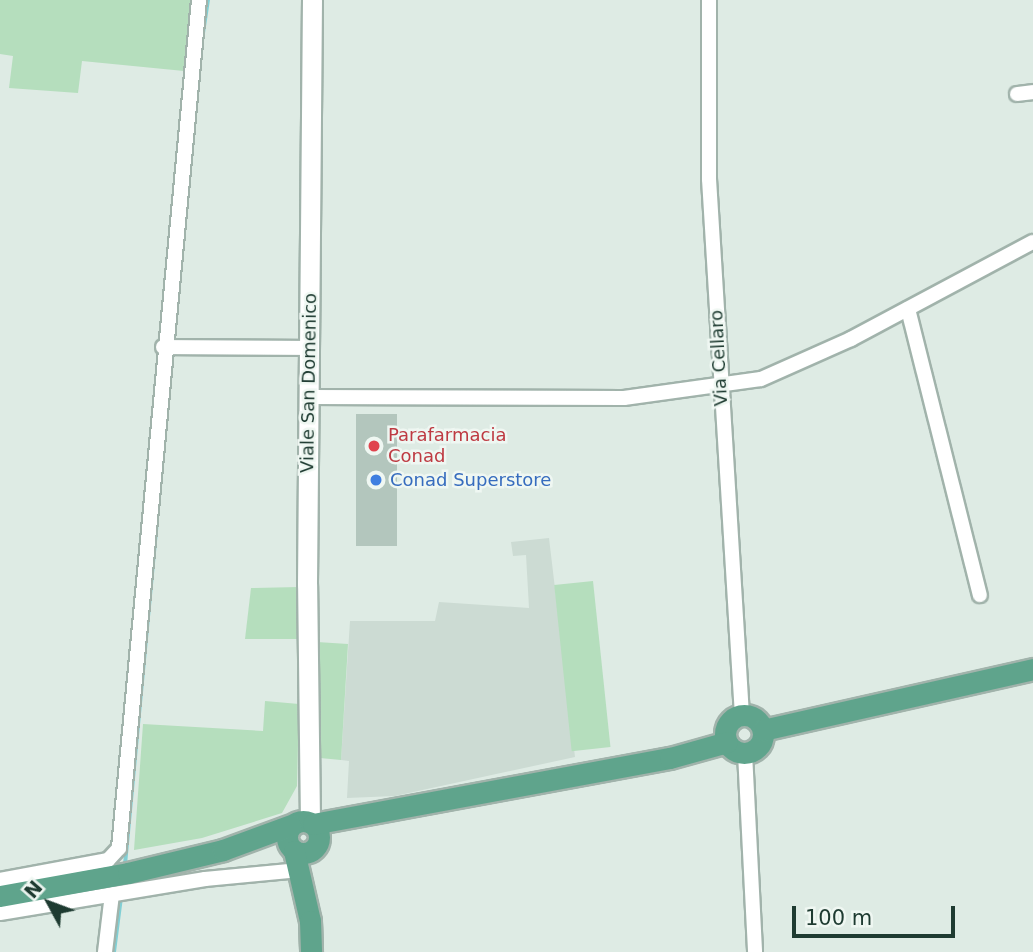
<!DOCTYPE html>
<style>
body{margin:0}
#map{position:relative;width:1033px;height:952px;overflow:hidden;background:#deebe4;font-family:"DejaVu Sans",sans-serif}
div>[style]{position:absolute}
.built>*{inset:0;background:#ccdbd3}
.green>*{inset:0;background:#b5debd;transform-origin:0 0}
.stream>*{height:3.5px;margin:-1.75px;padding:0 1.75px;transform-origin:1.75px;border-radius:1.75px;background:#81cfd4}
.building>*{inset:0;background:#b3c6bd;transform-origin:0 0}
.roads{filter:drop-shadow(2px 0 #a1b3ab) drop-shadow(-2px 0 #a1b3ab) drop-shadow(0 2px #a1b3ab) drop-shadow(0 -2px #a1b3ab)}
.street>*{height:14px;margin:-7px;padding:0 7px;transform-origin:7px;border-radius:7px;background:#fff}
.secondary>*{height:19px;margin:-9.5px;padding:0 9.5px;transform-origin:9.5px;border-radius:9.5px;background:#fff}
.primary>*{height:21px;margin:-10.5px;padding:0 10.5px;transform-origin:10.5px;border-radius:10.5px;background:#5fa48c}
.primary>.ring{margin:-10.5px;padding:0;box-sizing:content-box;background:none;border:21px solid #5fa48c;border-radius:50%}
.dots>*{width:19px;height:19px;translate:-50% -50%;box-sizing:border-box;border:4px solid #eff7f2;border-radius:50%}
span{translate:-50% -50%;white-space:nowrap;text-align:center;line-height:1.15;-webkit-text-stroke:5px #eff7f2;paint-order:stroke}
.street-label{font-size:18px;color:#1e3b31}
.health-label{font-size:18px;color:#be3a42}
.left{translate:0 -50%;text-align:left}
.shop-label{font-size:18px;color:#366cbe}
.north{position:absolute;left:14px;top:868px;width:70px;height:70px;-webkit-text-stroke:5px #eff7f2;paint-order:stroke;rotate:311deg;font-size:19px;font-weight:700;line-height:28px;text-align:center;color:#1e3b31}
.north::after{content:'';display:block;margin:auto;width:24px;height:32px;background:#1e3b31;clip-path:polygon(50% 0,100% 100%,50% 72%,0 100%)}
.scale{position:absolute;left:792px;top:906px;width:163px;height:32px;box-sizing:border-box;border:4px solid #1e3b31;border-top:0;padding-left:9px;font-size:21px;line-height:24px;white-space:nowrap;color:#1e3b31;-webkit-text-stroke:5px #eff7f2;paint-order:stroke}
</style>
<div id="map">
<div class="built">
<div style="clip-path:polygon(549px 538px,575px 757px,395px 796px,347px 798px,349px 761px,341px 760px,350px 621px,435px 621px,439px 602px,529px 608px,526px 555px,513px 556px,511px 542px)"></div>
</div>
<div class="green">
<div style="clip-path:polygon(0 0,191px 0,184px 71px,82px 61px,78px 93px,9px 88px,13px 56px,0 54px)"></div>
<div style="left:593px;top:581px;width:167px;height:39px;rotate:84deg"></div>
<div style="clip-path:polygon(299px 587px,298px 639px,245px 639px,251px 588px)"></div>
<div style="clip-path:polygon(317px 642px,348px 644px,341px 760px,320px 758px)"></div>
<div style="clip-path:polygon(265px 701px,299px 704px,297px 786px,282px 813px,202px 838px,134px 850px,143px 724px,263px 731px)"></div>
</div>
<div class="stream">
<div style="left:202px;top:40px;width:40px;rotate:-81.5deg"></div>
<div style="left:125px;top:865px;width:338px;rotate:-84.7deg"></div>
<div style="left:114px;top:952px;width:55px;rotate:-82.7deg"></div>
</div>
<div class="building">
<div style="left:356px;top:414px;width:41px;height:132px"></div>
</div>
<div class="roads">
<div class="street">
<div style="left:709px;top:0;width:179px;rotate:90deg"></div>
<div style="left:709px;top:179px;width:537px;rotate:86.48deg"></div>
<div style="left:1017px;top:94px;width:16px;rotate:-7deg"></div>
<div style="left:908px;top:309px;width:295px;rotate:75.9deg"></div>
<div style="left:163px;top:347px;width:146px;rotate:0.4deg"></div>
<div style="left:309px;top:397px;width:315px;rotate:0.2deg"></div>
<div style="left:624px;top:398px;width:138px;rotate:-7.9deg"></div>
<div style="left:761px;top:379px;width:98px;rotate:-24deg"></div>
<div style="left:851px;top:339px;width:206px;rotate:-28.1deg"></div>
<div style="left:745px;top:753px;width:199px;rotate:87.1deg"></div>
<div style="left:0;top:880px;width:110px;rotate:-10.5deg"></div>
<div style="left:108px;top:860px;width:16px;rotate:-47deg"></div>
<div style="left:119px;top:848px;width:852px;rotate:-84.61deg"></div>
<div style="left:0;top:913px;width:208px;rotate:-9.4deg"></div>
<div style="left:205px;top:879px;width:95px;rotate:-5.4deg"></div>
<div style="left:105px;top:952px;width:58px;rotate:-83.1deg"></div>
</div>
<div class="secondary">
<div style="left:310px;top:822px;width:238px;rotate:-90.7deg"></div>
<div style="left:307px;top:584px;width:584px;rotate:-89.51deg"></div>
</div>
<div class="primary">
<div class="ring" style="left:725px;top:715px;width:17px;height:17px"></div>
<div style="left:763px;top:730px;width:277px;rotate:-12.7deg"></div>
<div class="ring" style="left:287px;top:821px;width:11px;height:11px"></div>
<div style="left:313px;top:824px;width:363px;rotate:-10.5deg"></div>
<div style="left:670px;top:758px;width:59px;rotate:-15.7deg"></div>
<div style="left:294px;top:851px;width:72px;rotate:77.1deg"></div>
<div style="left:310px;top:921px;width:31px;rotate:88deg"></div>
<div style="left:0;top:896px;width:130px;rotate:-10.2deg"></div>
<div style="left:128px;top:873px;width:98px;rotate:-13.6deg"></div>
<div style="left:223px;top:850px;width:72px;rotate:-20.2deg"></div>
</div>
</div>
<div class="dots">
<div style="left:374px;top:446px;background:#e0444e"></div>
<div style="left:376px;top:480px;background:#3f7fe0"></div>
</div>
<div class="street-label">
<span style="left:719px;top:358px;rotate:-93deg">Via Cellaro</span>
<span style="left:309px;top:383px;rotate:-89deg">Viale San Domenico</span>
</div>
<div class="health-label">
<span class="left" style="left:388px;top:446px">Parafarmacia<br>Conad</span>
</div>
<div class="shop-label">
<span class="left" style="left:390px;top:480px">Conad Superstore</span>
</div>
<div class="north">N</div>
<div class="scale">100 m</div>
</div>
